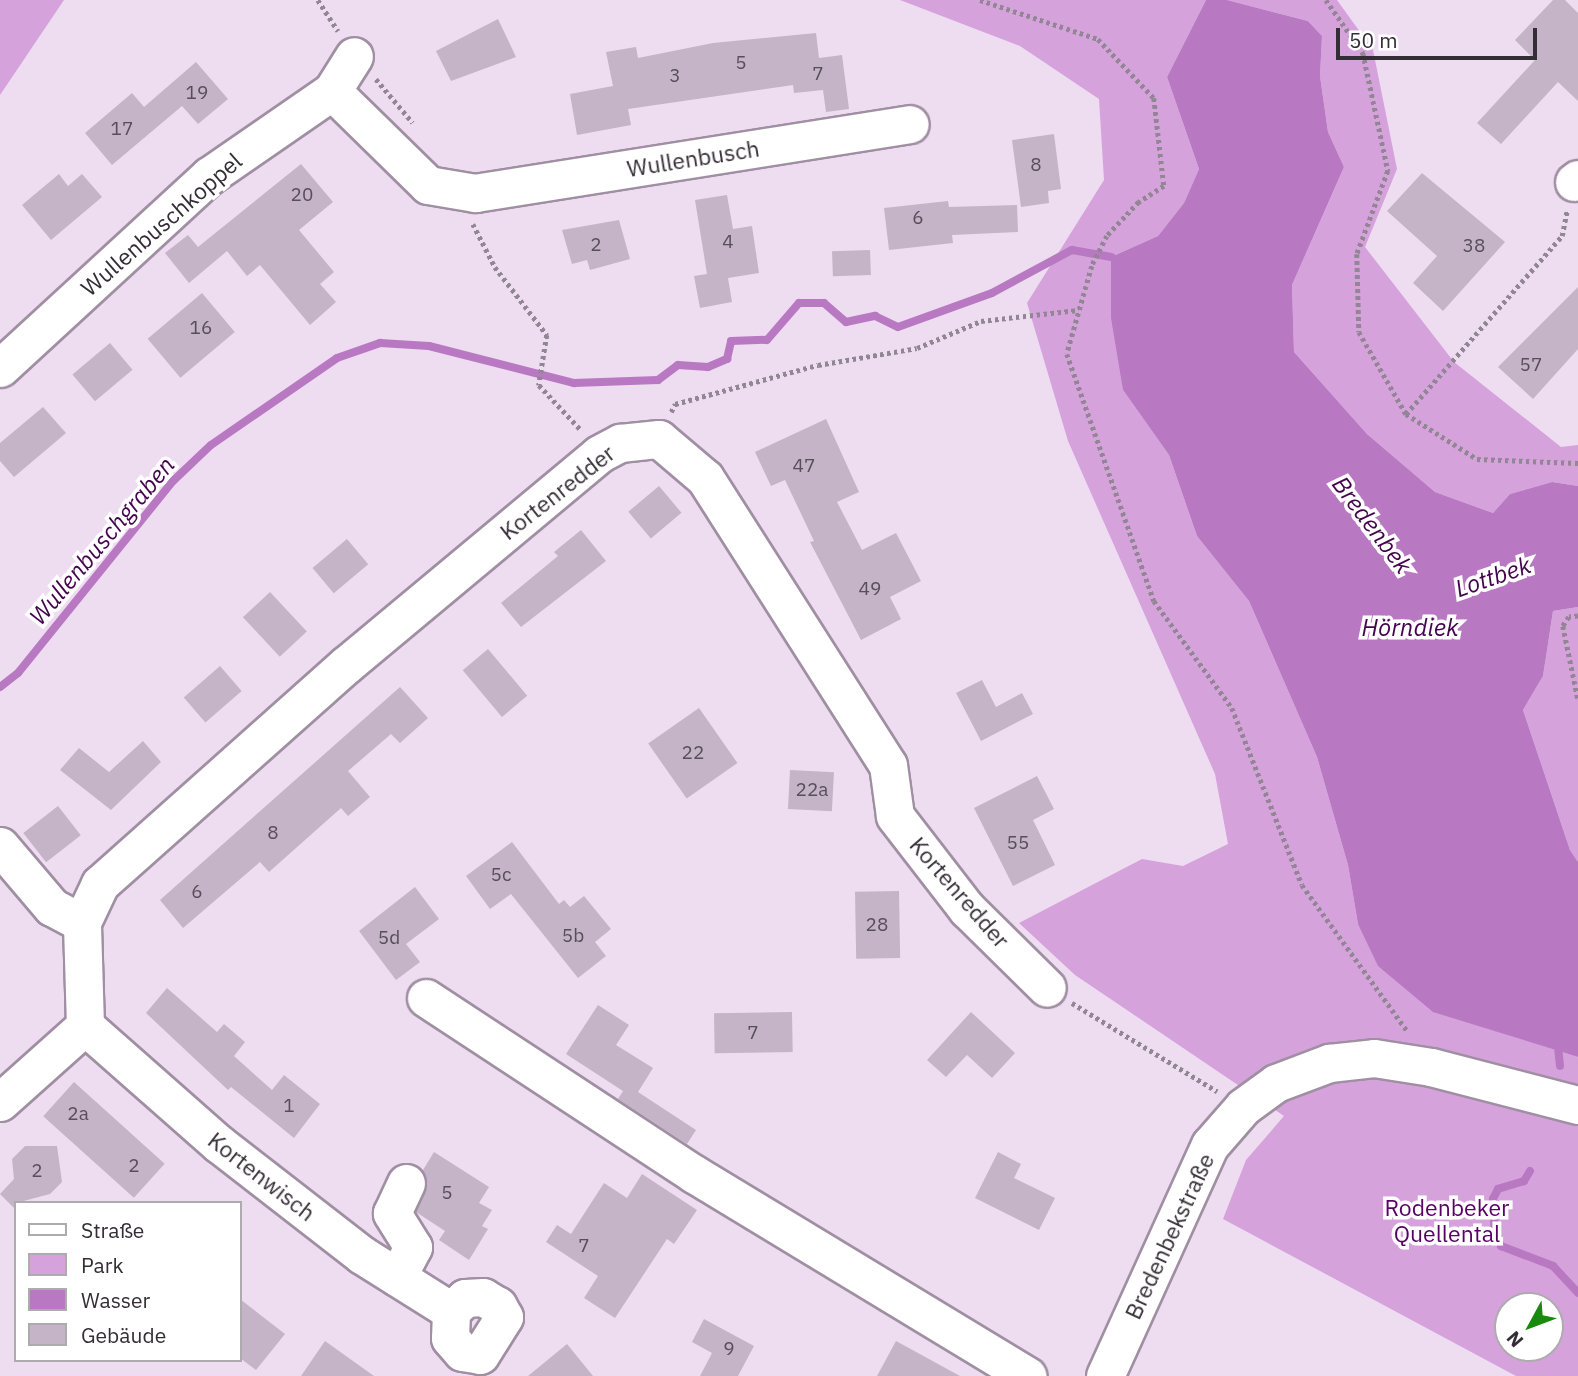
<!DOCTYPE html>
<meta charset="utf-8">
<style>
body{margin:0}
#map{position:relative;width:1578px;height:1376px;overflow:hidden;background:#eedcf1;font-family:"IBM Plex Sans",sans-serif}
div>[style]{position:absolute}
.green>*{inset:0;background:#d5a2dc}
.water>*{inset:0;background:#b878c2}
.stream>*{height:8px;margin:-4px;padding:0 4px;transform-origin:4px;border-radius:4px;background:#b878c2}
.building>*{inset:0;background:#c5b3c7;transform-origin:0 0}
.path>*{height:4.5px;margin-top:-2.25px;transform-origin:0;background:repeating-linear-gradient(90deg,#928695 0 3.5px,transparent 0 7px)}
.roads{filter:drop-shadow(2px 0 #a08fa2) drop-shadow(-2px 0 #a08fa2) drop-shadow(0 2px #a08fa2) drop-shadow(0 -2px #a08fa2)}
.minor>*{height:37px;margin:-18.5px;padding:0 18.5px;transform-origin:18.5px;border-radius:18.5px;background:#fff}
span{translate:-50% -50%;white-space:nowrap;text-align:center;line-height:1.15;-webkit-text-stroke:7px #fff;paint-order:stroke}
.number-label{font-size:19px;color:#584e5a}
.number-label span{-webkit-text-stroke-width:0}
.street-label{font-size:23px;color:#342d35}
.park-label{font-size:23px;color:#580065}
.water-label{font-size:24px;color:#43044d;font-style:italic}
.legend{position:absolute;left:14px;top:1201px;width:228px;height:161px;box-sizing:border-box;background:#fff;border:2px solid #aeabae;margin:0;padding:9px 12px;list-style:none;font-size:21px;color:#342d35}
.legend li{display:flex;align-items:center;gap:14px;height:35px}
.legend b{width:35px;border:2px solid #aeabae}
.north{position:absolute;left:1494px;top:1292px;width:70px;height:70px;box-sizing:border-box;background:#fff;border:2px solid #aeabae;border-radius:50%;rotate:229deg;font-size:19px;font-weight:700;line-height:28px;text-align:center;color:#342d35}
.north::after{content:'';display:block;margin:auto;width:24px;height:32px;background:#198a0d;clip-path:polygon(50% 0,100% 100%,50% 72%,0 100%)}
.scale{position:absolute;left:1336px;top:28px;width:201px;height:32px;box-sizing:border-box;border:4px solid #342d35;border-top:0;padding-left:9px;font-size:21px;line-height:24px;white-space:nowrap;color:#342d35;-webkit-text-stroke:5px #fff;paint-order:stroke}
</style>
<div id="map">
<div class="green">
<div style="clip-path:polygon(0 0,64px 0,0 95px)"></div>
<div style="clip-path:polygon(evenodd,900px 0,1206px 0,1167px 77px,1199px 169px,1184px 203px,1158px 236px,1111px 257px,1123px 390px,1169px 455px,1197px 536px,1249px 601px,1317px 757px,1348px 865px,1358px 924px,1480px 1026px,1578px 1057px,1578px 1376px,1516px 1376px,1223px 1219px,1246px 1160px,1284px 1116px,1075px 975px,1019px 923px,1142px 859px,1183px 866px,1228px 844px,1215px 774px,1068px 441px,1027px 303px,1104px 180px,1099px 99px,1020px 46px,900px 0,1508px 1306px,1550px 1306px,1550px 1348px,1508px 1348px,1508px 1306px)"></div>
<div style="clip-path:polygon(1227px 0,1337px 0,1373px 50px,1397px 169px,1365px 247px,1454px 362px,1561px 447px,1578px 445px,1578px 486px,1552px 482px,1510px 494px,1493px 513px,1435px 492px,1367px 434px,1294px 352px,1292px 285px,1344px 167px,1328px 132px,1320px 76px,1322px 36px,1308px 21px)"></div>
<div style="clip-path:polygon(1578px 607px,1578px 862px,1570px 850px,1523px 710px,1543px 676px,1553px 611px)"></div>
</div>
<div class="water">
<div style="clip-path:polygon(1206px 0,1227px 0,1308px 21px,1322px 36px,1320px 76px,1328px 132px,1344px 167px,1292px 285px,1294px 352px,1367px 434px,1435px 492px,1493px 513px,1510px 494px,1552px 482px,1578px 486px,1578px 607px,1553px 611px,1543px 676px,1523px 710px,1570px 850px,1578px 862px,1578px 1057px,1433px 1012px,1378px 966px,1358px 924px,1348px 865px,1317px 757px,1249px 601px,1197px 536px,1169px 455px,1123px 390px,1111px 318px,1111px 257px,1158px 236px,1184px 203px,1199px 169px,1167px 77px)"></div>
</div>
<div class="stream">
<div style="left:0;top:687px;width:23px;rotate:-38deg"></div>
<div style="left:18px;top:673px;width:247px;rotate:-51.1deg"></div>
<div style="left:173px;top:481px;width:52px;rotate:-43.5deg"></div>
<div style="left:211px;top:445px;width:153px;rotate:-34.6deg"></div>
<div style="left:337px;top:358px;width:46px;rotate:-19.2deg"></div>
<div style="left:380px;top:343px;width:49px;rotate:3.5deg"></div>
<div style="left:429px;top:346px;width:150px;rotate:14.3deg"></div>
<div style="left:574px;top:383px;width:84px;rotate:-2deg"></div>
<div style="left:658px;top:380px;width:25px;rotate:-37deg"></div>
<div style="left:678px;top:365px;width:30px;rotate:4deg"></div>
<div style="left:708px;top:367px;width:21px;rotate:-23deg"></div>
<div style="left:727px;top:359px;width:18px;rotate:-77deg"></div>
<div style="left:731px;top:341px;width:36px;rotate:-2deg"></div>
<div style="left:767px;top:340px;width:49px;rotate:-49.1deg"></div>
<div style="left:799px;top:303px;width:25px"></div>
<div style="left:824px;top:303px;width:29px;rotate:41deg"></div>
<div style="left:846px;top:322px;width:30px;rotate:-12deg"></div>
<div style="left:875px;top:316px;width:25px;rotate:26deg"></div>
<div style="left:898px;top:327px;width:100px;rotate:-19.9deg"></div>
<div style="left:992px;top:293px;width:91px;rotate:-28.3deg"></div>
<div style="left:1072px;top:250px;width:40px;rotate:10deg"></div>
<div style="left:1558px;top:1047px;width:19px;rotate:84deg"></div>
<div style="left:1530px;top:1171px;width:12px;rotate:121deg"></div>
<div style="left:1524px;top:1181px;width:27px;rotate:163deg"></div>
<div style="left:1498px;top:1189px;width:11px;rotate:117deg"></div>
<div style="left:1493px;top:1199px;width:36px;rotate:87deg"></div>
<div style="left:1495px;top:1235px;width:13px;rotate:61deg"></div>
<div style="left:1501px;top:1246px;width:56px;rotate:21deg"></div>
<div style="left:1553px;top:1266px;width:37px;rotate:47deg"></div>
</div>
<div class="building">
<div style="clip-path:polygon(1553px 0,1565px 0,1578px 13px,1578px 101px,1558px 82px,1501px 144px,1477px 123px,1535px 60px,1515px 40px)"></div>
<div style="clip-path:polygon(498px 19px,516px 57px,451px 81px,436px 51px)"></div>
<div style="clip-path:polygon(816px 33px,819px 58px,842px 55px,849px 109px,826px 112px,823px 90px,794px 93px,793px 85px,628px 109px,631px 125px,577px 135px,570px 94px,613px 86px,606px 52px,636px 47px,638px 58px,713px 43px)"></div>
<div style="clip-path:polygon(196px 62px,228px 99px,198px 124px,182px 106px,112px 165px,85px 133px,132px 93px,144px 107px)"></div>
<div style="clip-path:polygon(1054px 134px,1061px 189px,1048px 191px,1049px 203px,1021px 207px,1012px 140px)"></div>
<div style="clip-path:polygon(301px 164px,333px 202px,299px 230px,334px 272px,320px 284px,336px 302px,310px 325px,260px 265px,247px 276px,227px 251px,189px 283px,165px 253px,188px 235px,198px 247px)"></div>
<div style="clip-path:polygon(1422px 173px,1505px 242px,1443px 311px,1413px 283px,1437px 256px,1387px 211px)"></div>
<div style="clip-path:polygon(59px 174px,68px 186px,82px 174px,102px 197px,51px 240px,22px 205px)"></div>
<div style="clip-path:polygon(727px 195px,733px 229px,752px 226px,759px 273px,728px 278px,732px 302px,700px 308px,694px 276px,707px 274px,695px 200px)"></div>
<div style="clip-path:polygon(948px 201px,949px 207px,1017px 205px,1018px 232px,952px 235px,953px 243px,889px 250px,884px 208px)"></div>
<div style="clip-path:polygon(619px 220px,630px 259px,590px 270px,587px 260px,572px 264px,562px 230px)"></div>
<div style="left:870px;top:250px;width:25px;height:38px;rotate:88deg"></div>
<div style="clip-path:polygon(1578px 287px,1578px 349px,1533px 399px,1498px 367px)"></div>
<div style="left:202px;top:293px;width:51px;height:71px;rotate:50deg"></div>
<div style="left:110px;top:343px;width:35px;height:49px;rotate:50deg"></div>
<div style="clip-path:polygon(43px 407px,66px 433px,14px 477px,0 461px,0 443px)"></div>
<div style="clip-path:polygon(826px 419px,859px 492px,837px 502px,862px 550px,896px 533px,921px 581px,890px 597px,901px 619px,861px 640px,810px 542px,814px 541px,785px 480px,771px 486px,755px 452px)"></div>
<div style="left:659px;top:486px;width:35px;height:40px;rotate:50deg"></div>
<div style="clip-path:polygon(581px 530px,606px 561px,521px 627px,501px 603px,558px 556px,554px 552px)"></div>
<div style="left:347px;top:539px;width:33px;height:45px;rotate:50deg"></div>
<div style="left:270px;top:592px;width:54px;height:37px;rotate:47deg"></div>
<div style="left:488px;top:649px;width:61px;height:33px;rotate:50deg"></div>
<div style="left:220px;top:666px;width:33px;height:48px;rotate:49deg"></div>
<div style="clip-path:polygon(982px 680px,996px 707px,1022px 693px,1033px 714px,981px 741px,956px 693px)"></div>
<div style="clip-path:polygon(400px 687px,428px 718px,400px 743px,391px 734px,348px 771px,370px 797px,348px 816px,341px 808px,269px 872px,260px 862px,183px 928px,160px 900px)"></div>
<div style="left:699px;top:708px;width:67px;height:62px;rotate:55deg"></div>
<div style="clip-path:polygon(143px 741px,161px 762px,111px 810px,60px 770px,79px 748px,109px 772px)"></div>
<div style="left:790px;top:770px;width:44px;height:39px;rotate:3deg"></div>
<div style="clip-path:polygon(1037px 776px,1054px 809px,1033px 820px,1055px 865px,1013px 886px,974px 808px)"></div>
<div style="left:58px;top:806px;width:37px;height:44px;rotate:52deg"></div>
<div style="clip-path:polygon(512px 842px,559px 904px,564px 900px,570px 907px,584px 896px,611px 929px,595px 942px,606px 956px,578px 978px,511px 894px,490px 909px,466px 876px)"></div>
<div style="clip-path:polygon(415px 887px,439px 919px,406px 944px,420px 962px,396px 980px,359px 931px)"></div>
<div style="left:899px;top:891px;width:67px;height:44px;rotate:89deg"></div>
<div style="clip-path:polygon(167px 988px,217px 1032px,224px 1024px,245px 1042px,234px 1056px,272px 1090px,284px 1075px,320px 1104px,294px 1138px,231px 1087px,228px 1090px,146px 1013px)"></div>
<div style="clip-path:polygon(598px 1005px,629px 1025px,616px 1045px,653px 1068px,638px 1092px,696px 1130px,687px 1144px,618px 1099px,623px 1091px,566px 1054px)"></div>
<div style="left:792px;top:1012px;width:40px;height:78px;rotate:89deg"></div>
<div style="clip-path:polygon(971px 1012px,1015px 1053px,992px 1078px,967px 1055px,946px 1077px,927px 1060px)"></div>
<div style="left:74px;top:1082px;width:122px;height:46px;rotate:42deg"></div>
<div style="clip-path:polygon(25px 1146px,57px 1146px,62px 1182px,50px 1194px,16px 1203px,16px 1210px,0 1194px,14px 1179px,12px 1159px)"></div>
<div style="clip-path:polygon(434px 1152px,489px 1187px,479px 1203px,492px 1210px,482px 1226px,488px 1229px,469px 1260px,439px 1240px,445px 1231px,416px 1212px,427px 1182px,423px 1170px)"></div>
<div style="clip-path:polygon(998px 1152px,1021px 1164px,1014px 1178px,1055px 1198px,1039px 1230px,975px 1198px)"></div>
<div style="clip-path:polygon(642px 1174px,697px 1210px,674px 1244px,667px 1239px,615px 1318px,584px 1298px,598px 1276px,546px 1242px,557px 1225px,571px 1234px,604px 1183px,627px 1198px)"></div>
<div style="clip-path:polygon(240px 1299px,285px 1334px,256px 1370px,240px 1358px)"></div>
<div style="clip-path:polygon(704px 1319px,754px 1346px,738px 1376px,700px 1376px,712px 1353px,692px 1342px)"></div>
<div style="clip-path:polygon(325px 1341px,374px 1376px,301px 1376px)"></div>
<div style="clip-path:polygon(896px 1341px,960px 1376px,877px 1376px)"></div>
<div style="clip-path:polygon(567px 1344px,593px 1376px,528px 1376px)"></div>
</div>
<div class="path">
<div style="left:318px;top:0;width:37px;rotate:57deg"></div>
<div style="left:980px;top:0;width:124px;rotate:18.3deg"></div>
<div style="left:1098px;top:39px;width:81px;rotate:46.5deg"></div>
<div style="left:1154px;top:98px;width:89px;rotate:83.5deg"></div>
<div style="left:1164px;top:186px;width:30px;rotate:147deg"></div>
<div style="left:1139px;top:202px;width:47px;rotate:133.3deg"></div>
<div style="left:1107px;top:236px;width:34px;rotate:117deg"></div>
<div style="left:1092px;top:266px;width:91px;rotate:105.9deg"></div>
<div style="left:1067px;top:354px;width:262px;rotate:70.6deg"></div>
<div style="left:1154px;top:601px;width:132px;rotate:53.9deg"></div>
<div style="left:1232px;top:708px;width:190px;rotate:68.4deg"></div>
<div style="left:1302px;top:885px;width:181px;rotate:54.2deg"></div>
<div style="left:1326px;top:0;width:65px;rotate:55.1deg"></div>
<div style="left:1363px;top:53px;width:121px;rotate:78deg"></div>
<div style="left:1388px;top:171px;width:89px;rotate:110.5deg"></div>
<div style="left:1357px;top:254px;width:78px;rotate:88.5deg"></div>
<div style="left:1359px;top:332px;width:95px;rotate:60.2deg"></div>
<div style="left:1406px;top:414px;width:84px;rotate:32.4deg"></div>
<div style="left:1477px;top:459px;width:101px;rotate:2.3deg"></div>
<div style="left:376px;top:79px;width:57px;rotate:49.9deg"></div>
<div style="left:473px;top:224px;width:48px;rotate:62.9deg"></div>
<div style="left:495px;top:267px;width:86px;rotate:52.6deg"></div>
<div style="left:547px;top:335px;width:51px;rotate:99.1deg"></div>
<div style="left:539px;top:385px;width:63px;rotate:46.9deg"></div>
<div style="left:671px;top:412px;width:9px;rotate:-63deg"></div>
<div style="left:675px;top:404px;width:148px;rotate:-15.3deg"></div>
<div style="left:818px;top:365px;width:100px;rotate:-9.7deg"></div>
<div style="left:917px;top:348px;width:69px;rotate:-22.9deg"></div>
<div style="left:981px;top:321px;width:98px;rotate:-6.5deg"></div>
<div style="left:1406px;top:414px;width:237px;rotate:-48.8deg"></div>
<div style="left:1562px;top:236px;width:25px;rotate:-79deg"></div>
<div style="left:1578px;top:616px;width:9px;rotate:174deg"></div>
<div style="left:1569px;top:617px;width:11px;rotate:124deg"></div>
<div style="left:1563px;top:626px;width:75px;rotate:78.4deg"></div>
<div style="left:1072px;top:1003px;width:170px;rotate:31.3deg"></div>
</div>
<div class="roads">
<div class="minor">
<div style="left:332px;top:91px;width:134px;rotate:44.4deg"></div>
<div style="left:428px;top:185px;width:48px;rotate:9.7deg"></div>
<div style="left:475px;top:193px;width:440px;rotate:-9deg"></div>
<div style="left:1574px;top:182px;width:5px;rotate:-37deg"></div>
<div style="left:0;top:368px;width:284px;rotate:-42.6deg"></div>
<div style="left:209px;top:176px;width:150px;rotate:-34.6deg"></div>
<div style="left:332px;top:91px;width:41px;rotate:-57.8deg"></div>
<div style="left:0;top:846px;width:80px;rotate:49.6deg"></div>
<div style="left:52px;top:907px;width:34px;rotate:28deg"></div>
<div style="left:426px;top:998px;width:321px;rotate:33.3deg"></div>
<div style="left:694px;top:1174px;width:390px;rotate:31.2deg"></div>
<div style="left:85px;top:1026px;width:179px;rotate:41.4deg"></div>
<div style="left:219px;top:1144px;width:181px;rotate:37.8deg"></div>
<div style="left:362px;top:1255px;width:105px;rotate:32.2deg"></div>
<div style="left:451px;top:1311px;width:27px;rotate:92deg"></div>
<div style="left:450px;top:1338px;width:18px;rotate:49deg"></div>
<div style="left:462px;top:1352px;width:18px;rotate:9deg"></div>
<div style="left:480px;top:1355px;width:45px;rotate:-57.7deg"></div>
<div style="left:504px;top:1317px;width:13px;rotate:-119deg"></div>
<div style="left:498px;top:1306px;width:17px;rotate:-149deg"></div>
<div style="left:483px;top:1297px;width:18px;rotate:177deg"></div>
<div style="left:465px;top:1298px;width:19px;rotate:137deg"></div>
<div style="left:0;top:1102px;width:114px;rotate:-41.8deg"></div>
<div style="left:85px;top:1026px;width:104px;rotate:-91.7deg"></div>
<div style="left:82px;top:922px;width:42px;rotate:-64.7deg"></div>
<div style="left:100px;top:884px;width:329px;rotate:-41.7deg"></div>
<div style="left:346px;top:665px;width:329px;rotate:-39.8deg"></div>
<div style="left:599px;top:454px;width:24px;rotate:-28deg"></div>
<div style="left:620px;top:443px;width:39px;rotate:-6deg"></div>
<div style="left:659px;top:439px;width:60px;rotate:40.3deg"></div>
<div style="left:705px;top:478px;width:340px;rotate:57.5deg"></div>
<div style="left:888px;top:765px;width:51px;rotate:82.2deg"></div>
<div style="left:895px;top:816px;width:118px;rotate:52.3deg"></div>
<div style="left:967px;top:909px;width:112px;rotate:44.6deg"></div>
<div style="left:397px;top:1277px;width:34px;rotate:-62deg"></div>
<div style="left:413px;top:1247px;width:40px;rotate:-122deg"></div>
<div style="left:392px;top:1213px;width:33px;rotate:-65deg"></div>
<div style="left:1105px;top:1376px;width:254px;rotate:-65.6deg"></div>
<div style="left:1210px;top:1145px;width:50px;rotate:-49deg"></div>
<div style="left:1243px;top:1107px;width:41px;rotate:-36deg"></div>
<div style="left:1276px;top:1083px;width:57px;rotate:-20.7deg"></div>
<div style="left:1329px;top:1063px;width:45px;rotate:-6.3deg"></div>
<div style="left:1374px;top:1058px;width:58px;rotate:9deg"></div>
<div style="left:1431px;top:1067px;width:152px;rotate:14.5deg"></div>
</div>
</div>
<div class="number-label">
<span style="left:741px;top:63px">5</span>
<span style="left:818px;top:74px">7</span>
<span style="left:675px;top:76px">3</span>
<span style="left:197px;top:93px">19</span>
<span style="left:122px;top:129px">17</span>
<span style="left:1036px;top:165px">8</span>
<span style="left:302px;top:195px">20</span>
<span style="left:918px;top:218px">6</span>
<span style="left:728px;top:242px">4</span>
<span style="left:596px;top:245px">2</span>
<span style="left:1474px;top:246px">38</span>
<span style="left:201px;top:328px">16</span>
<span style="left:1531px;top:365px">57</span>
<span style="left:804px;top:466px">47</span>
<span style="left:870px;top:589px">49</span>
<span style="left:693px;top:753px">22</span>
<span style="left:812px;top:790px">22a</span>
<span style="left:273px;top:833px">8</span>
<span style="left:1018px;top:843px">55</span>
<span style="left:501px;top:875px">5c</span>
<span style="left:197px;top:892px">6</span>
<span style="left:877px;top:925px">28</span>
<span style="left:573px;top:936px">5b</span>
<span style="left:389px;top:938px">5d</span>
<span style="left:753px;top:1033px">7</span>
<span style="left:289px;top:1106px">1</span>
<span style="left:78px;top:1114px">2a</span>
<span style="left:134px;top:1166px">2</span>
<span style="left:37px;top:1171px">2</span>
<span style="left:447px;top:1193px">5</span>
<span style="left:584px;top:1246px">7</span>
<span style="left:729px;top:1349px">9</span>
</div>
<div class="street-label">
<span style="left:693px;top:158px;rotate:-9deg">Wullenbusch</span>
<span style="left:161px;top:224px;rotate:-41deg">Wullenbuschkoppel</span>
<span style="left:557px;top:492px;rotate:-38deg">Kortenredder</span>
<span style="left:960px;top:892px;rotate:49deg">Kortenredder</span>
<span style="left:262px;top:1176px;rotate:38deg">Kortenwisch</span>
<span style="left:1169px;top:1236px;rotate:-65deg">Bredenbekstraße</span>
</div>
<div class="park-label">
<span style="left:1447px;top:1220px">Rodenbeker<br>Quellental</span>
</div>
<div class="water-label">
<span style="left:1372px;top:525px;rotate:53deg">Bredenbek</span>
<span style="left:102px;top:541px;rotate:-50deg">Wullenbuschgraben</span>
<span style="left:1493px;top:577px;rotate:-19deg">Lottbek</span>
<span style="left:1410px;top:628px">Hörndiek</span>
</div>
<ul class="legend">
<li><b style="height:9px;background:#fff"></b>Straße</li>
<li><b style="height:19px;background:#d5a2dc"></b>Park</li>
<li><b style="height:19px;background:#b878c2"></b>Wasser</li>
<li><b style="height:19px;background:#c5b3c7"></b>Gebäude</li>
</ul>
<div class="north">N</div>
<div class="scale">50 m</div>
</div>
